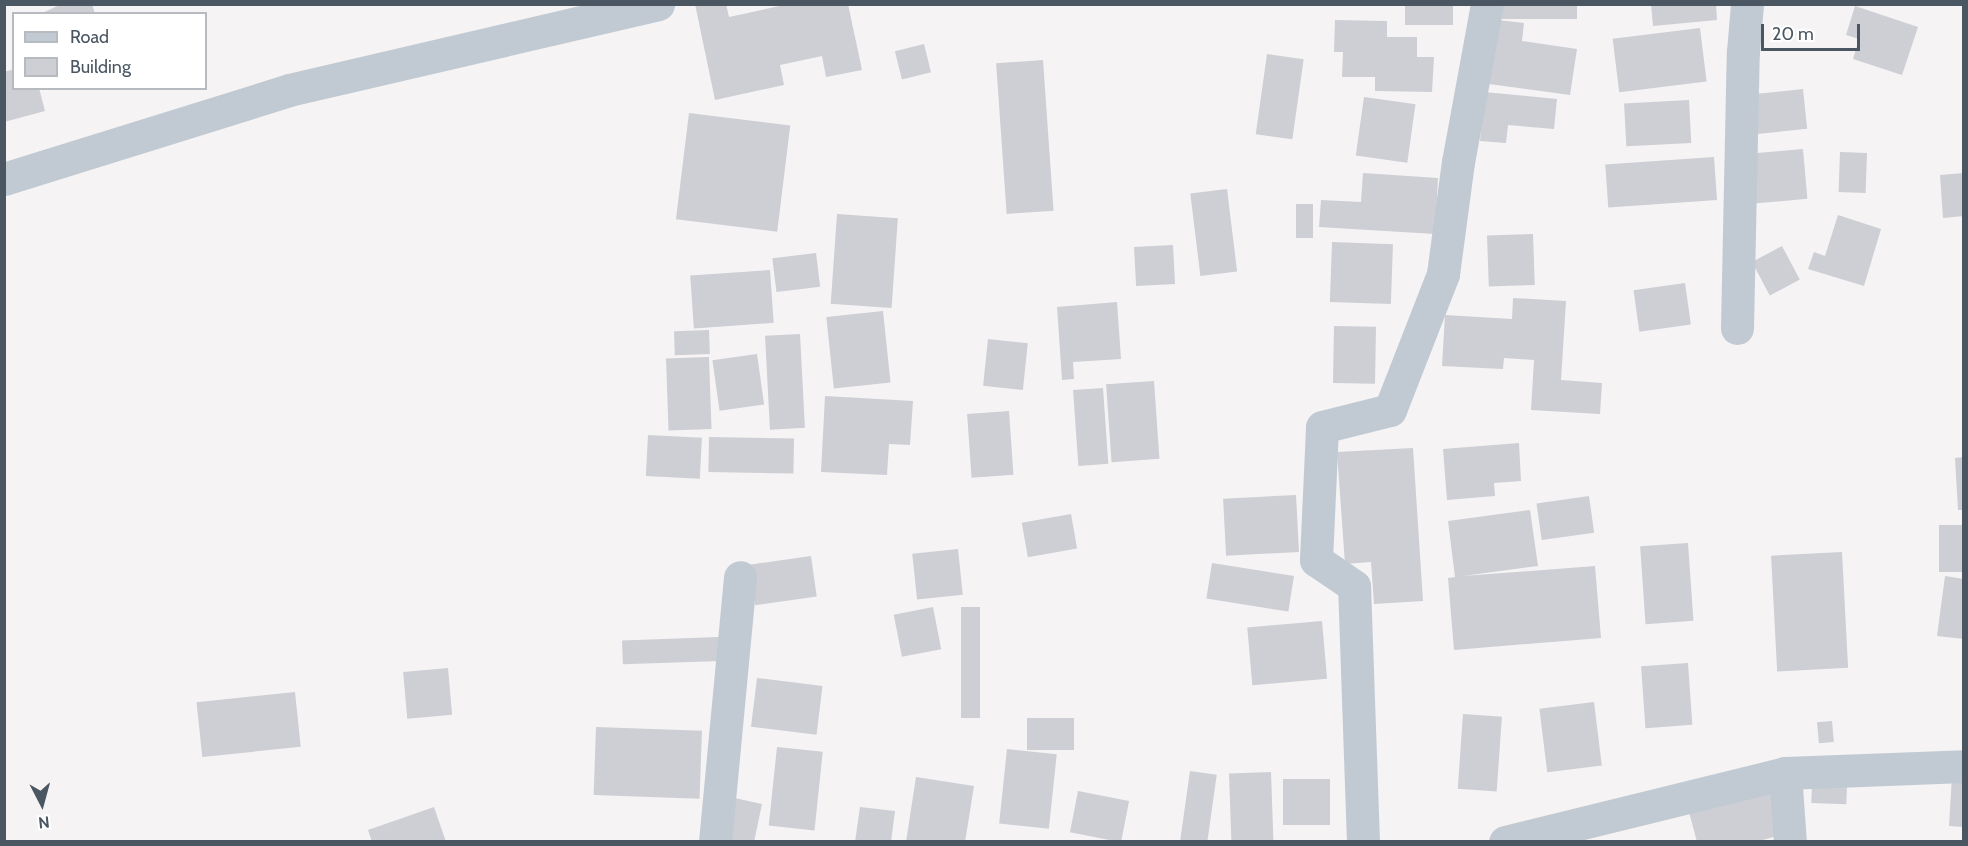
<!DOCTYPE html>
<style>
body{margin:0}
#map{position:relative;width:1968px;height:846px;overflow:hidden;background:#f5f3f3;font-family:Cabin,sans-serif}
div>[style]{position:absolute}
.building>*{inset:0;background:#cdcfd5;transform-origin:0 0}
.minor>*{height:33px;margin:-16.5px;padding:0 16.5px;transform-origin:16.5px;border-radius:16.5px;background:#c1cad2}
span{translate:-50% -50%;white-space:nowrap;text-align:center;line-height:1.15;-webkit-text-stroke:6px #fff;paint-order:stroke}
.frame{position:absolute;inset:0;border:6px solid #4a5661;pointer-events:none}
.legend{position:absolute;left:12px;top:12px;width:195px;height:78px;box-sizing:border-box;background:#fff;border:2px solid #b7bbc0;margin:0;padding:8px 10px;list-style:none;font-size:18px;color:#4a5661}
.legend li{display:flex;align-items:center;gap:12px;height:30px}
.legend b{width:30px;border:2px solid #b7bbc0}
.north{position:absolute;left:12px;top:774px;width:60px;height:60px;-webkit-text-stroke:4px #fff;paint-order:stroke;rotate:174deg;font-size:16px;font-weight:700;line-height:24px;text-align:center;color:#4a5661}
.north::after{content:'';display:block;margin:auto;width:21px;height:27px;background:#4a5661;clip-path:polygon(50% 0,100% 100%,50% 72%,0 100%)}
.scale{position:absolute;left:1761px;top:24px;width:99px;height:27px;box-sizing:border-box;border:3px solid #4a5661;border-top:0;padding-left:8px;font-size:18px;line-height:21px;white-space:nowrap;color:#4a5661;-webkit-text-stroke:4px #fff;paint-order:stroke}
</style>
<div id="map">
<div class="building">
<div style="clip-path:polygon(62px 4px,92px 4px,95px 14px,40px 14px)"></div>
<div style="clip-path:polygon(695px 4px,726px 4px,729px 17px,789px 4px,848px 4px,862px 70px,826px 77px,822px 56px,780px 65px,784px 85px,715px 100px)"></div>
<div style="left:1405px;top:4px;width:48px;height:21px"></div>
<div style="left:1500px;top:4px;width:77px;height:15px"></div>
<div style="clip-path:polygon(1651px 4px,1716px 4px,1717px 20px,1653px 26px)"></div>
<div style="clip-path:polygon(1855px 6px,1918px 27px,1902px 75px,1853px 59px,1859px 39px,1846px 35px)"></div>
<div style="clip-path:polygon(1335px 20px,1387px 21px,1387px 37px,1417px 37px,1417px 57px,1434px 57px,1432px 92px,1375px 91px,1375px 77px,1342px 77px,1343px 52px,1334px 52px)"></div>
<div style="clip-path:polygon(1498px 20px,1524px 23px,1522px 41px,1577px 49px,1570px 95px,1489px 84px)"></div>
<div style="left:1700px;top:28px;width:54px;height:88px;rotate:83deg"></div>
<div style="left:924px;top:44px;width:29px;height:30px;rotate:76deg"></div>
<div style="left:1267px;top:54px;width:37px;height:81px;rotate:8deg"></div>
<div style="left:1043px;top:60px;width:151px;height:47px;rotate:86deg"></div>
<div style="clip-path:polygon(14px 69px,14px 88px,39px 88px,45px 111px,4px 122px,4px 72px)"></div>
<div style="left:1803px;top:89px;width:40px;height:53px;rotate:84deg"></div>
<div style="clip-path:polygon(1484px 92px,1557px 99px,1554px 129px,1508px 125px,1506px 143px,1480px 141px)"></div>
<div style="left:1364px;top:97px;width:52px;height:59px;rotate:8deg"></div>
<div style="left:1689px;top:100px;width:43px;height:65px;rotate:87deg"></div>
<div style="left:689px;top:113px;width:102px;height:107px;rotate:7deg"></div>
<div style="left:1803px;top:149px;width:50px;height:54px;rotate:85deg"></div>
<div style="left:1840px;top:152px;width:27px;height:40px;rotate:2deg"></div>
<div style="left:1714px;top:157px;width:43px;height:109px;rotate:86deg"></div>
<div style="clip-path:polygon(1363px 173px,1438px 178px,1435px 234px,1319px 227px,1321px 200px,1361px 202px)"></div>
<div style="clip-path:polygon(1964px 173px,1964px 216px,1943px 218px,1940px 175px)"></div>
<div style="left:1227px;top:189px;width:83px;height:37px;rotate:83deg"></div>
<div style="left:1296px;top:204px;width:17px;height:34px"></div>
<div style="left:837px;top:214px;width:61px;height:90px;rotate:4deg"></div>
<div style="clip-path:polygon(1838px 215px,1881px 229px,1864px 286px,1808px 269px,1814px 252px,1825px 256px)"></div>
<div style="left:1533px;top:234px;width:51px;height:46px;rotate:88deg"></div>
<div style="left:1332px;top:242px;width:61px;height:60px;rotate:2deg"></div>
<div style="left:1173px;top:245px;width:39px;height:39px;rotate:87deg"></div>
<div style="left:1782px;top:246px;width:38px;height:34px;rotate:62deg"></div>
<div style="left:816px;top:253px;width:34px;height:44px;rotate:83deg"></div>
<div style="left:770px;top:270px;width:53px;height:80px;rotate:86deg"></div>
<div style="left:1685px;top:283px;width:42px;height:52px;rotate:82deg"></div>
<div style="clip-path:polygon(1513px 298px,1566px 301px,1561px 380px,1602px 383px,1600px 414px,1531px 410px,1534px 360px,1504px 358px,1503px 369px,1442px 366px,1445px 315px,1512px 319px)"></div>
<div style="clip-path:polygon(1117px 302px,1121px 359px,1073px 362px,1074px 379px,1062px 380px,1057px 307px)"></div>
<div style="left:883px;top:311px;width:72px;height:57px;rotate:84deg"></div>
<div style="left:1334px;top:326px;width:42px;height:57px;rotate:1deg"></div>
<div style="left:709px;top:330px;width:24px;height:35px;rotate:88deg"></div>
<div style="left:800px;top:334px;width:94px;height:35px;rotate:87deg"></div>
<div style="left:988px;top:339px;width:40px;height:47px;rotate:6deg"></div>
<div style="left:757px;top:354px;width:51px;height:45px;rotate:82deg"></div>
<div style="left:709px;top:357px;width:72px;height:43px;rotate:88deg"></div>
<div style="left:1154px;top:381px;width:78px;height:48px;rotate:86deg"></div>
<div style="left:1103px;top:388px;width:76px;height:30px;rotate:86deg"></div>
<div style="clip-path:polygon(825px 396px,913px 401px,910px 445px,889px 444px,887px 475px,821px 472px)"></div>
<div style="left:1009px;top:411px;width:64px;height:42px;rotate:86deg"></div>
<div style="left:648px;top:435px;width:54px;height:41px;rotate:3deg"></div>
<div style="left:709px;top:437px;width:85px;height:35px;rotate:1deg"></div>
<div style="clip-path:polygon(1519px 443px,1521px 481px,1494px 483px,1495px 496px,1447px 500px,1443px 449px)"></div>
<div style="clip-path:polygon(1413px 448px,1423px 601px,1374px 604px,1371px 562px,1345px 564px,1337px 452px)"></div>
<div style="clip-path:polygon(1964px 457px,1964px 510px,1958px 510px,1955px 458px)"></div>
<div style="left:1296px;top:495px;width:57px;height:73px;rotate:87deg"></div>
<div style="left:1589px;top:496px;width:37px;height:53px;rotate:82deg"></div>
<div style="clip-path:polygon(1530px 510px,1538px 566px,1463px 576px,1595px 566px,1601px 638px,1454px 650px,1448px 578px,1455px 577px,1448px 521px)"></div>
<div style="left:1071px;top:514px;width:35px;height:50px;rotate:80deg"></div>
<div style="left:1964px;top:525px;width:47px;height:25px;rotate:90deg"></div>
<div style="left:1688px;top:543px;width:78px;height:48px;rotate:86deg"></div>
<div style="left:958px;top:549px;width:46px;height:46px;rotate:84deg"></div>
<div style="left:1842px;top:552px;width:116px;height:71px;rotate:87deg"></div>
<div style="left:811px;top:556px;width:41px;height:62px;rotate:82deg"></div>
<div style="left:1212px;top:563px;width:83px;height:36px;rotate:9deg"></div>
<div style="clip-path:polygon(1945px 576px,1964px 579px,1964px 639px,1937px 636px)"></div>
<div style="left:933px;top:607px;width:43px;height:40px;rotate:79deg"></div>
<div style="left:961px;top:607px;width:19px;height:111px"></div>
<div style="left:1322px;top:621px;width:58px;height:75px;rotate:85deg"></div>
<div style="left:719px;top:637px;width:24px;height:97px;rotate:88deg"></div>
<div style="left:1688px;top:663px;width:62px;height:47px;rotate:86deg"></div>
<div style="left:448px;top:668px;width:47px;height:45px;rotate:85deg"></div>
<div style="left:757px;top:678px;width:66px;height:49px;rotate:7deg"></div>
<div style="left:295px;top:692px;width:55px;height:99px;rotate:84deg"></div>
<div style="left:1594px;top:702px;width:64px;height:55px;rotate:83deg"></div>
<div style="left:1463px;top:714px;width:39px;height:75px;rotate:4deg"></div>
<div style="left:1027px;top:718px;width:47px;height:32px"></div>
<div style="left:1832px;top:721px;width:21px;height:15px;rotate:85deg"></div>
<div style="left:596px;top:727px;width:106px;height:68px;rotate:2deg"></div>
<div style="left:777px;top:747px;width:46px;height:79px;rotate:6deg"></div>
<div style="left:1007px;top:749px;width:50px;height:75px;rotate:6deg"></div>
<div style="left:1190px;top:771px;width:27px;height:72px;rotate:8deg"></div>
<div style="left:1271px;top:772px;width:70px;height:42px;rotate:88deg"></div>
<div style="clip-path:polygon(1952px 776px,1964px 777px,1964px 827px,1949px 826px)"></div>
<div style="clip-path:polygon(916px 777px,974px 786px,965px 842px,906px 842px)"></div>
<div style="left:1283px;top:779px;width:47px;height:46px"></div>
<div style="left:1812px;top:783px;width:35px;height:20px;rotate:2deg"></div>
<div style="left:1078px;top:791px;width:52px;height:42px;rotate:11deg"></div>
<div style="clip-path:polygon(1771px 792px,1781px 835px,1755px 842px,1697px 842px,1689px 812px)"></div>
<div style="clip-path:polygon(730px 797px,762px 804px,754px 842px,719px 842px)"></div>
<div style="clip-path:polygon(434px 807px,446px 842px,372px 842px,368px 830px)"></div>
<div style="clip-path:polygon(860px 807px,895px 811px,891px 842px,855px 842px)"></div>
</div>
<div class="minor">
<div style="left:4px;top:179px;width:299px;rotate:-17.3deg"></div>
<div style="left:289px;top:90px;width:379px;rotate:-13.1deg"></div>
<div style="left:1737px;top:328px;width:276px;rotate:-88.8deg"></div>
<div style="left:1743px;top:52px;width:48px;rotate:-85.2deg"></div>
<div style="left:1785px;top:773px;width:69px;rotate:85.9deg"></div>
<div style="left:715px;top:842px;width:266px;rotate:-84.6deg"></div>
<div style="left:1363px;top:842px;width:256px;rotate:-92deg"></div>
<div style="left:1354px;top:586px;width:46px;rotate:-145.6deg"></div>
<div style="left:1316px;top:560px;width:133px;rotate:-87.4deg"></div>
<div style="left:1322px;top:427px;width:70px;rotate:-14deg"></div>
<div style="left:1390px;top:410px;width:146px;rotate:-68.7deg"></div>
<div style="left:1443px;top:274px;width:113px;rotate:-82.4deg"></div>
<div style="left:1458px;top:162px;width:161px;rotate:-79.6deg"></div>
<div style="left:1505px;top:842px;width:288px;rotate:-13.8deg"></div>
<div style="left:1785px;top:773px;width:179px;rotate:-2.2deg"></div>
</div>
<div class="frame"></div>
<ul class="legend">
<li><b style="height:8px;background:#c1cad2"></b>Road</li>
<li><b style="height:16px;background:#cdcfd5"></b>Building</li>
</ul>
<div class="north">N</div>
<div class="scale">20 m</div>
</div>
